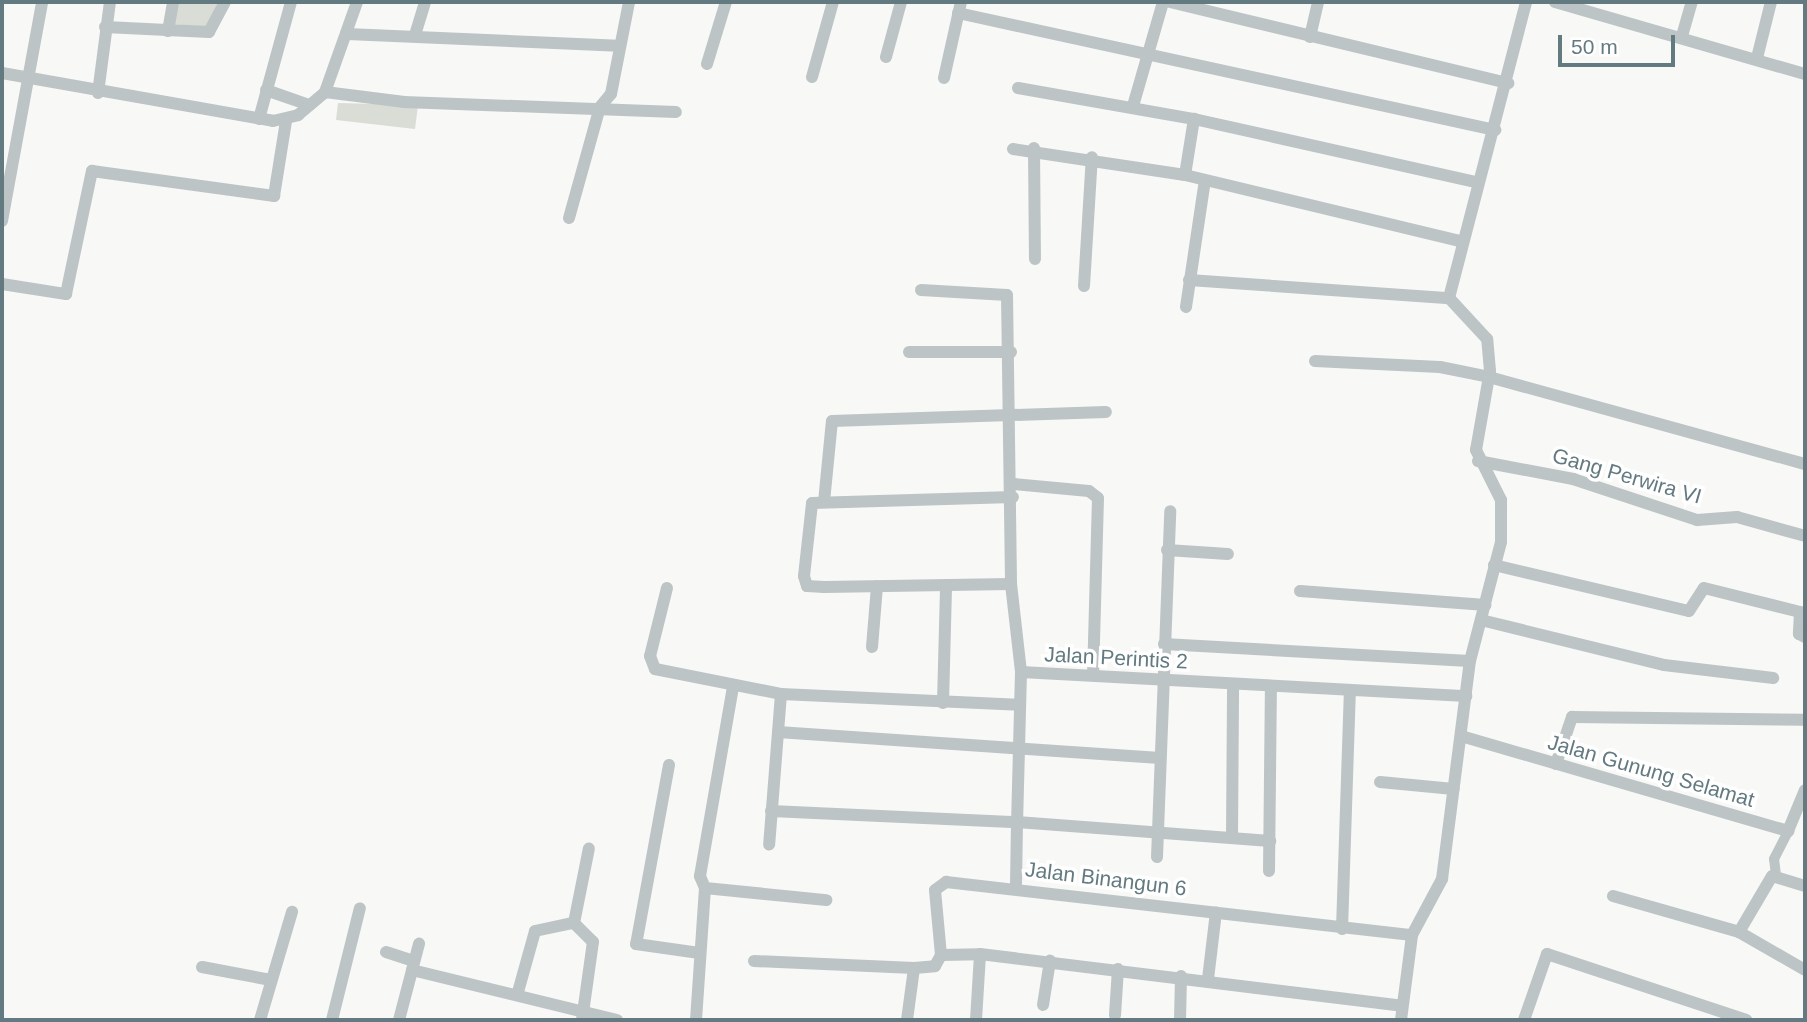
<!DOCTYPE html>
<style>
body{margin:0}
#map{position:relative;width:1807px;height:1022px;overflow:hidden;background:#f8f8f6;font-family:Arial,sans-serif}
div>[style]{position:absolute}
.green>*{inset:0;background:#d9ddd5}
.pedestrian>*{height:10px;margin:-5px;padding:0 5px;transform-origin:5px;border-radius:5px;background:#bcc4c6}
.minor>*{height:12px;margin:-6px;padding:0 6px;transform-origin:6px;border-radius:6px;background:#bcc4c6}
span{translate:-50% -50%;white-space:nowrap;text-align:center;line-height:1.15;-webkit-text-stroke:7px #fff;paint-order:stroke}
.street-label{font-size:21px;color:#637a81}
.frame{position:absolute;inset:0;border:4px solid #637a81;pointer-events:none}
.scale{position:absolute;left:1558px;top:35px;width:117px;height:32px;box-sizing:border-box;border:4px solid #637a81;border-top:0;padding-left:9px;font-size:21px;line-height:24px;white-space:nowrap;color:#637a81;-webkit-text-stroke:5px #fff;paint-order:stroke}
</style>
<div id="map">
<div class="green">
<div style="clip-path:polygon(175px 2px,218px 2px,207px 27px,172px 24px)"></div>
<div style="clip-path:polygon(338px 103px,418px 105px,415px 129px,336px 120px)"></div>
</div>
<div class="pedestrian">
<div style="left:1776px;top:875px;width:16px;rotate:-97deg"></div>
<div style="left:1774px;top:859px;width:31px;rotate:-63deg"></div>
</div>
<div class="minor">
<div style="left:1170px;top:2px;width:348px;rotate:13.5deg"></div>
<div style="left:1555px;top:2px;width:260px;rotate:16.1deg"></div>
<div style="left:958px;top:13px;width:550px;rotate:12.29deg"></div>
<div style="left:105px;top:27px;width:104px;rotate:2.8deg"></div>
<div style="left:209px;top:32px;width:34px;rotate:-62deg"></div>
<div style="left:168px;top:31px;width:29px;rotate:-80deg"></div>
<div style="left:347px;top:34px;width:271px;rotate:2.5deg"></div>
<div style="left:415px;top:35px;width:34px;rotate:-73deg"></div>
<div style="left:1682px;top:36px;width:35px;rotate:-74deg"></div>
<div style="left:1310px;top:37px;width:36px;rotate:-77deg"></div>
<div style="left:886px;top:57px;width:57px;rotate:-74.7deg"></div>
<div style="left:1757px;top:58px;width:58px;rotate:-76deg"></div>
<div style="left:707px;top:64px;width:65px;rotate:-73deg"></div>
<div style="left:2px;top:73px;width:275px;rotate:10deg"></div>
<div style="left:273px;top:121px;width:26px;rotate:-13deg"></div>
<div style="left:298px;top:115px;width:35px;rotate:-40deg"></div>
<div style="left:325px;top:92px;width:80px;rotate:7.2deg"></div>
<div style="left:404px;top:102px;width:272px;rotate:2.1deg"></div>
<div style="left:812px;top:77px;width:78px;rotate:-74.4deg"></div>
<div style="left:944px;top:78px;width:78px;rotate:-77.4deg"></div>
<div style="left:1018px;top:88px;width:179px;rotate:10deg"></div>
<div style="left:1194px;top:119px;width:289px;rotate:12.6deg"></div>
<div style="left:266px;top:90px;width:46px;rotate:19.2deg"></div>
<div style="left:325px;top:92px;width:96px;rotate:-70.4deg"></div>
<div style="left:98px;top:93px;width:92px;rotate:-82.5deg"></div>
<div style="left:1133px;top:106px;width:108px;rotate:-73.9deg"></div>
<div style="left:259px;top:119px;width:121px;rotate:-74.7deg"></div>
<div style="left:1034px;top:148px;width:111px;rotate:89.5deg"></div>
<div style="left:1013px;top:149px;width:174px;rotate:8.6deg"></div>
<div style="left:1185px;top:175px;width:282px;rotate:13.5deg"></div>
<div style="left:1185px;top:175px;width:57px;rotate:-80.9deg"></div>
<div style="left:569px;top:218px;width:115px;rotate:-74.4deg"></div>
<div style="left:600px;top:107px;width:17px;rotate:-50deg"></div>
<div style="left:611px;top:94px;width:94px;rotate:-78.9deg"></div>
<div style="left:2px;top:221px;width:223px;rotate:-79.6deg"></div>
<div style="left:1189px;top:280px;width:261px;rotate:4deg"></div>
<div style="left:2px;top:284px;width:65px;rotate:8.9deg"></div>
<div style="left:66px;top:294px;width:126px;rotate:-78.1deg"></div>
<div style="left:92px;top:171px;width:184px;rotate:7.8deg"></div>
<div style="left:274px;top:196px;width:76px;rotate:-80.9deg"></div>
<div style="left:1084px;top:286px;width:129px;rotate:-86.5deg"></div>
<div style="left:921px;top:290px;width:86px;rotate:3.3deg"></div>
<div style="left:1007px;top:295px;width:289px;rotate:89.2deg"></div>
<div style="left:1011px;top:584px;width:89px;rotate:83.5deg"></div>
<div style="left:1021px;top:672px;width:446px;rotate:3.1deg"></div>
<div style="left:1186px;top:307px;width:128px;rotate:-81.5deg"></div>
<div style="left:909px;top:352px;width:102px"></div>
<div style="left:1315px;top:361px;width:125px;rotate:2.7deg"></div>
<div style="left:1440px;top:367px;width:50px;rotate:11.5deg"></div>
<div style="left:1489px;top:377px;width:328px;rotate:15.4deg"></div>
<div style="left:1478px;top:461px;width:97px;rotate:10.7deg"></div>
<div style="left:1573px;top:479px;width:131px;rotate:18.3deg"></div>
<div style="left:1697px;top:520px;width:40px;rotate:-4.3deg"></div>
<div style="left:1737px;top:517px;width:71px;rotate:15.6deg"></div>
<div style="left:1014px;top:484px;width:75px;rotate:5.3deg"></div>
<div style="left:1089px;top:491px;width:11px;rotate:38deg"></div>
<div style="left:1098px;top:498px;width:177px;rotate:91.6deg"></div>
<div style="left:824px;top:502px;width:81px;rotate:-84.4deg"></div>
<div style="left:832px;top:421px;width:274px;rotate:-1.9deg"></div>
<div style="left:1167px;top:550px;width:61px;rotate:3.8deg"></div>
<div style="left:1494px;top:565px;width:200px;rotate:13.3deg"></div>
<div style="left:1689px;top:611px;width:27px;rotate:-57deg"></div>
<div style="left:1704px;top:588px;width:99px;rotate:14deg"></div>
<div style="left:1800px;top:612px;width:22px;rotate:93deg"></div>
<div style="left:1799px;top:634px;width:7px;rotate:27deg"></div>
<div style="left:1011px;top:584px;width:187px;rotate:179.1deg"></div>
<div style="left:824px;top:587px;width:17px;rotate:-177deg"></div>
<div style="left:807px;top:586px;width:10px;rotate:-107deg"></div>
<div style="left:804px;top:576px;width:73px;rotate:-83.7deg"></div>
<div style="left:812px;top:503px;width:201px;rotate:-1.7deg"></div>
<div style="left:667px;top:588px;width:70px;rotate:104deg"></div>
<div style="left:650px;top:656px;width:14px;rotate:69deg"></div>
<div style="left:655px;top:669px;width:128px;rotate:11.2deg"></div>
<div style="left:781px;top:694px;width:151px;rotate:94.5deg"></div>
<div style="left:1300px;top:591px;width:186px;rotate:4.3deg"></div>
<div style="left:1481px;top:620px;width:188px;rotate:13.8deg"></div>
<div style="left:1664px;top:665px;width:110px;rotate:6.8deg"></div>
<div style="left:1164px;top:644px;width:306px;rotate:3.2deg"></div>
<div style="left:872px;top:647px;width:61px;rotate:-85.3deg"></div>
<div style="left:1021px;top:672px;width:150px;rotate:91.5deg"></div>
<div style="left:1017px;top:822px;width:254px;rotate:4.3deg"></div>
<div style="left:781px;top:694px;width:239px;rotate:2.6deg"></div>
<div style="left:943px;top:703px;width:118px;rotate:-88.5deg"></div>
<div style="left:778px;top:732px;width:383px;rotate:3.9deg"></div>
<div style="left:1461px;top:736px;width:341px;rotate:16.2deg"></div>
<div style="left:1788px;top:831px;width:44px;rotate:-67.5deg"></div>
<div style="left:1556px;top:764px;width:50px;rotate:-71.2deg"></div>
<div style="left:1572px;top:717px;width:233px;rotate:0.7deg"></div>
<div style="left:669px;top:765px;width:182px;rotate:100.4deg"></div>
<div style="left:636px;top:944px;width:64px;rotate:8.1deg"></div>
<div style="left:1380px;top:782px;width:74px;rotate:5.4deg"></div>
<div style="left:771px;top:811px;width:246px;rotate:2.6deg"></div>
<div style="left:1017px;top:822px;width:66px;rotate:90.9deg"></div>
<div style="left:1232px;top:838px;width:154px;rotate:-89.6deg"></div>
<div style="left:1157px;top:857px;width:346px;rotate:-87.8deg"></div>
<div style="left:1269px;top:871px;width:185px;rotate:-89.4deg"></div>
<div style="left:1805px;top:886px;width:34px;rotate:-163deg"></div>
<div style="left:1772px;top:876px;width:65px;rotate:120.5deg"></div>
<div style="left:1739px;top:932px;width:76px;rotate:29.9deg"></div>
<div style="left:705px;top:888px;width:122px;rotate:5.7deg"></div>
<div style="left:1613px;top:896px;width:131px;rotate:15.9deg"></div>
<div style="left:1342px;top:929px;width:239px;rotate:-88.1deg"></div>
<div style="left:386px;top:952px;width:29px;rotate:18deg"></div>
<div style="left:941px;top:955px;width:65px;rotate:-95.3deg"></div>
<div style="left:935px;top:890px;width:14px;rotate:-36deg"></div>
<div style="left:946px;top:882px;width:469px;rotate:6.5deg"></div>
<div style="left:754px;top:961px;width:160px;rotate:2.5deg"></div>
<div style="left:914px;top:968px;width:21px;rotate:-5deg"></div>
<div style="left:935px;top:966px;width:13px;rotate:-61deg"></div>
<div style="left:941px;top:955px;width:39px;rotate:-1deg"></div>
<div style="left:980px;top:954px;width:425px;rotate:7deg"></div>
<div style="left:202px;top:967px;width:70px;rotate:10.7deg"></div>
<div style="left:412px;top:970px;width:211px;rotate:13.7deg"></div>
<div style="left:1208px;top:979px;width:67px;rotate:-83.2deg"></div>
<div style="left:518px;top:992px;width:63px;rotate:-74.4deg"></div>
<div style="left:535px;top:931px;width:40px;rotate:-12deg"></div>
<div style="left:1043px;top:1005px;width:45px;rotate:-81deg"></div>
<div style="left:1115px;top:1015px;width:46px;rotate:-86.3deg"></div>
<div style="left:260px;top:1020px;width:113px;rotate:-73.5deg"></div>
<div style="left:332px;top:1020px;width:115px;rotate:-76deg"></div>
<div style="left:399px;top:1020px;width:79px;rotate:-75.3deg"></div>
<div style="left:582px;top:1020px;width:79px;rotate:-82deg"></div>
<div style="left:593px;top:942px;width:27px;rotate:-135deg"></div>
<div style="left:574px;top:923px;width:76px;rotate:-78.7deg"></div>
<div style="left:696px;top:1020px;width:132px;rotate:-86.1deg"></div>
<div style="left:705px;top:888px;width:13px;rotate:-113deg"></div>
<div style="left:700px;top:876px;width:192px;rotate:-80.1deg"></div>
<div style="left:907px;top:1020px;width:52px;rotate:-82.3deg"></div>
<div style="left:976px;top:1020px;width:66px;rotate:-86.5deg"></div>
<div style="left:1180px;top:1020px;width:44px;rotate:-88.7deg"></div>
<div style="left:1401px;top:1020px;width:86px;rotate:-82.6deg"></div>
<div style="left:1412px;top:935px;width:64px;rotate:-61.8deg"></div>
<div style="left:1442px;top:879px;width:220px;rotate:-82.7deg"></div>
<div style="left:1470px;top:661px;width:123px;rotate:-75.4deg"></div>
<div style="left:1501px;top:542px;width:42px;rotate:-90deg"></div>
<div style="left:1501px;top:500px;width:56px;rotate:-116.6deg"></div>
<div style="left:1476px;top:450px;width:80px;rotate:-80deg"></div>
<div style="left:1490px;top:371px;width:32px;rotate:-95deg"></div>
<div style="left:1487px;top:339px;width:56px;rotate:-132.8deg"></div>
<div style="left:1449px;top:298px;width:306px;rotate:-75.4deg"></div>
<div style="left:1524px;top:1020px;width:70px;rotate:-70.8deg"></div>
<div style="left:1547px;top:954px;width:210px;rotate:18.3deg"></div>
</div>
<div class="street-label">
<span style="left:1627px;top:476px;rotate:16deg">Gang Perwira VI</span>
<span style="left:1116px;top:658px;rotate:3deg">Jalan Perintis 2</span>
<span style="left:1651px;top:771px;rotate:16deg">Jalan Gunung Selamat</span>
<span style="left:1106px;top:879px;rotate:7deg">Jalan Binangun 6</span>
</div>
<div class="frame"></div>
<div class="scale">50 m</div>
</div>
